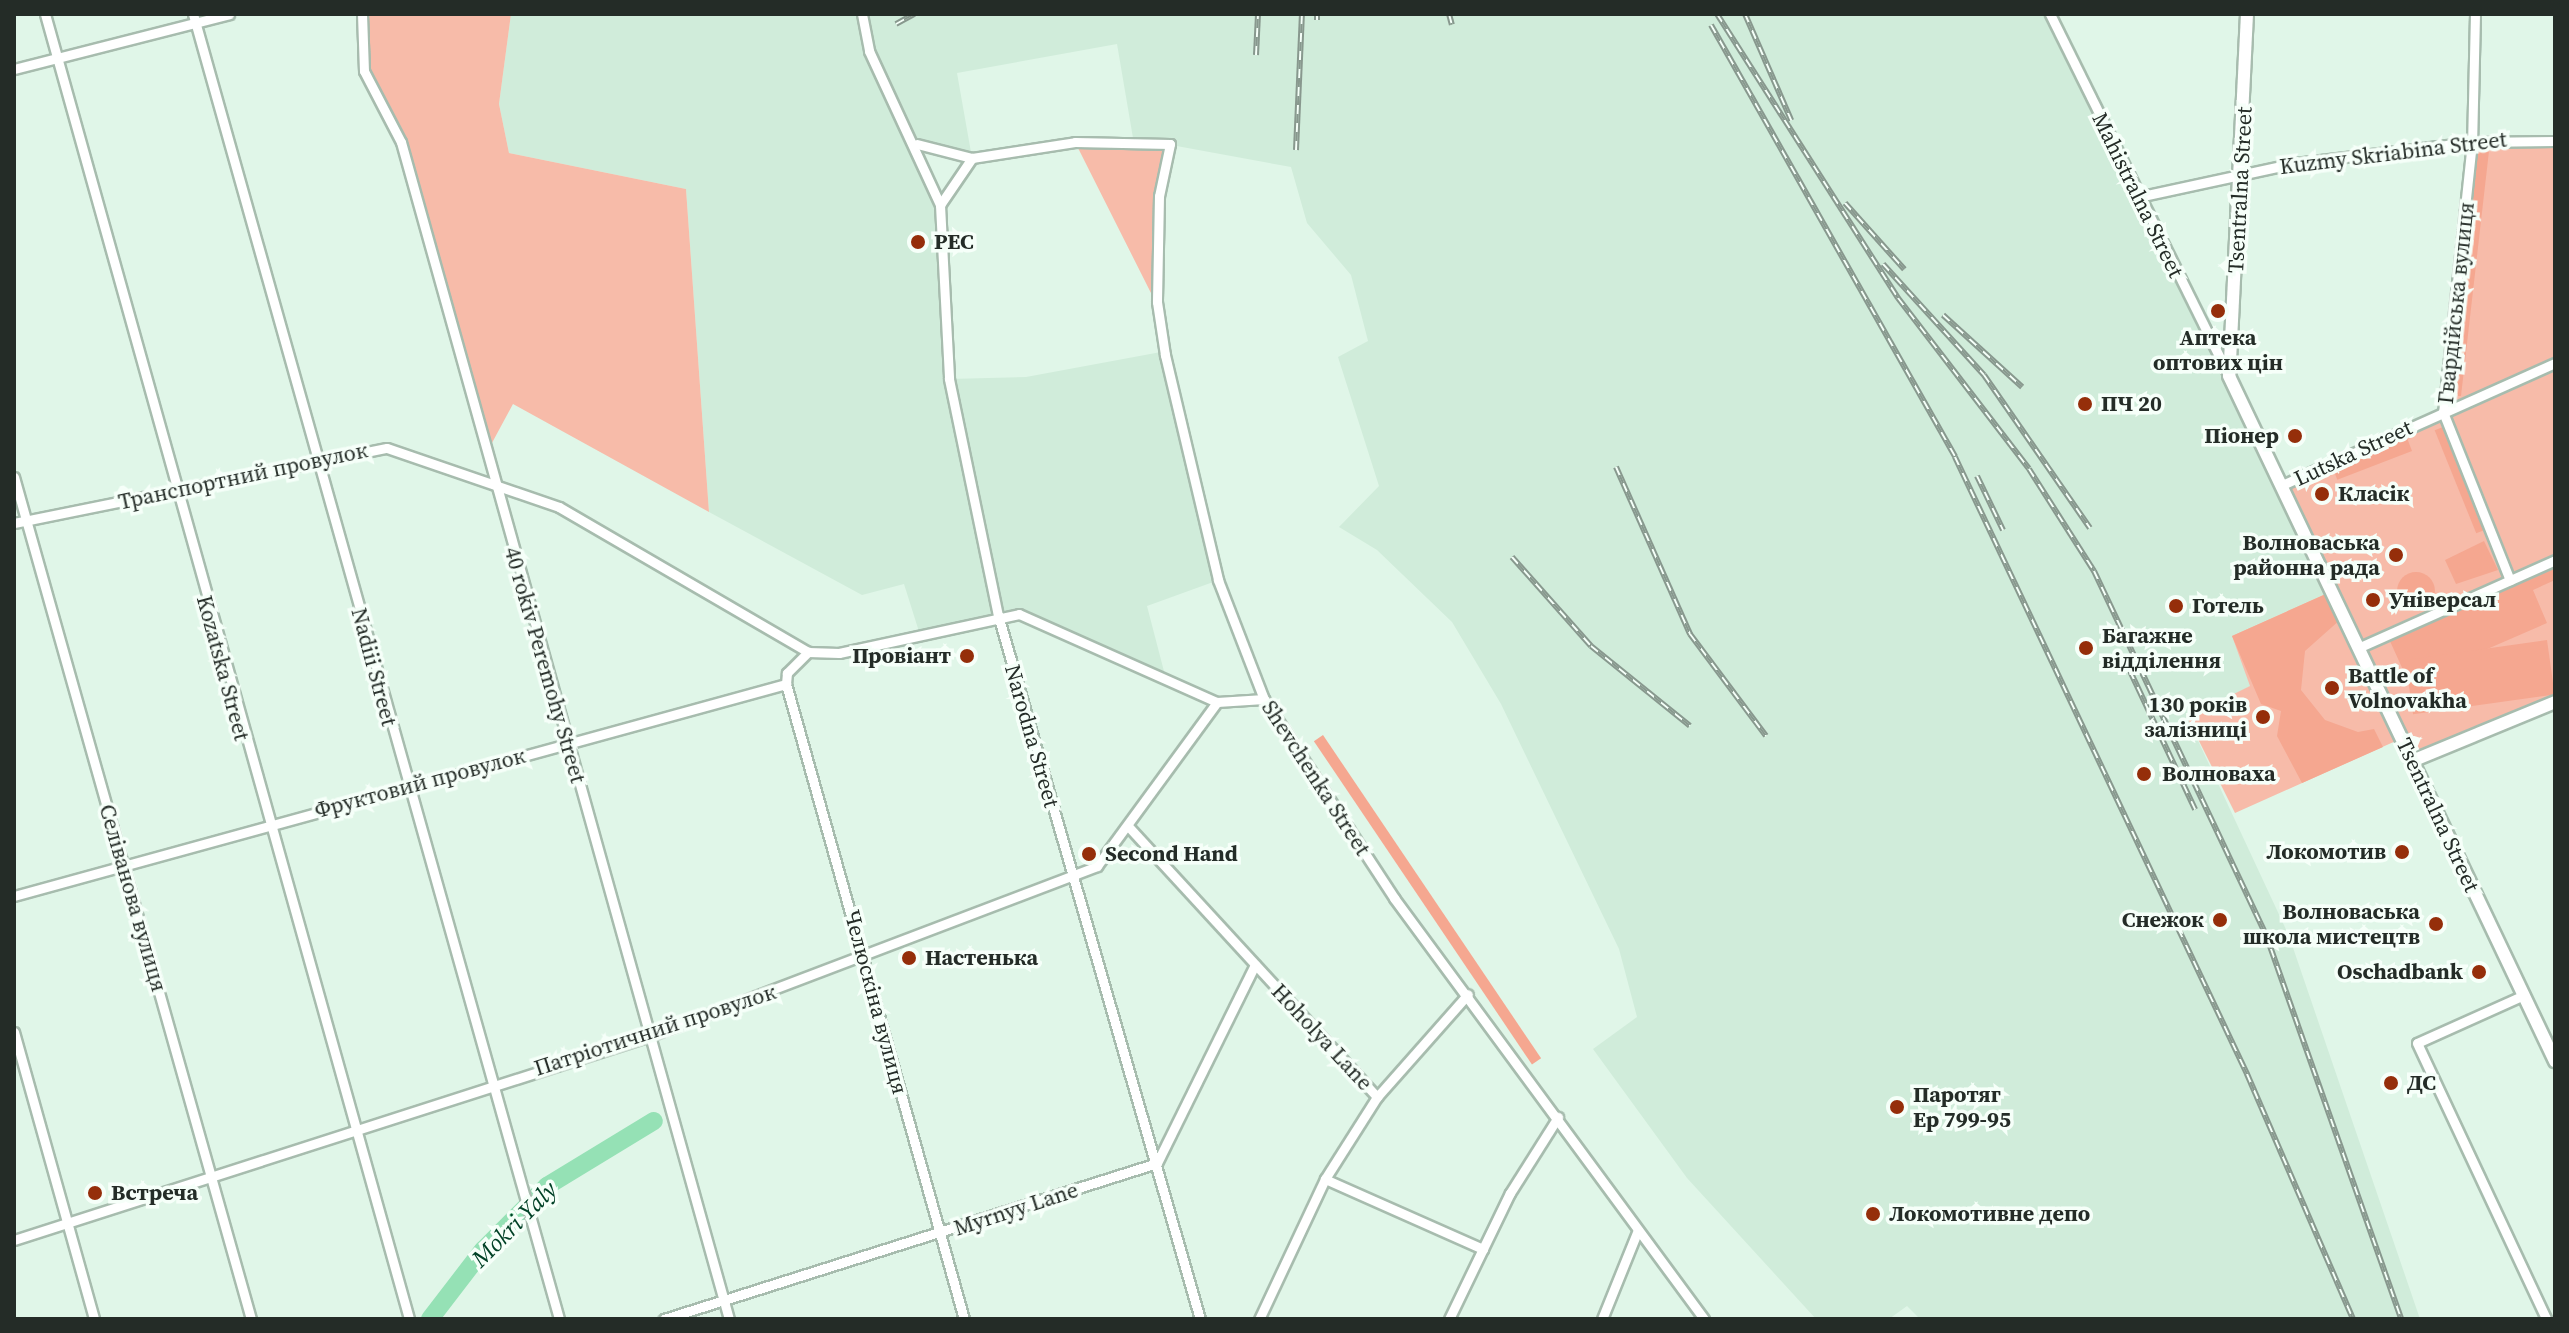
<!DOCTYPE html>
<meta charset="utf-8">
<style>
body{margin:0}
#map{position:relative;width:2569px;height:1333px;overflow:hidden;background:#e0f6e8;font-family:"Source Serif 4",serif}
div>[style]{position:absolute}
.built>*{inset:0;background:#d0ecda}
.green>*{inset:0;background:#f7bba9}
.forest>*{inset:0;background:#f5a790;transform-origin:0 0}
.round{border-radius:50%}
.river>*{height:18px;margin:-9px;padding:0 9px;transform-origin:9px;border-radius:9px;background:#95e1b5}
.roads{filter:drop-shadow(2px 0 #a7bcae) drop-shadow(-2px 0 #a7bcae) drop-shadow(0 2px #a7bcae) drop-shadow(0 -2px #a7bcae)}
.street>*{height:9px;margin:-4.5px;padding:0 4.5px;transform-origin:4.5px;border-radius:4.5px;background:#fff}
.secondary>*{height:12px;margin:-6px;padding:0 6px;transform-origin:6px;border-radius:6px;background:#fff}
.rail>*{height:6px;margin-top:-3px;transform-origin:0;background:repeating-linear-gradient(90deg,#f6fff9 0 9px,#88988e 0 18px);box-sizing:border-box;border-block:2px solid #88988e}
.dots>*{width:22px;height:22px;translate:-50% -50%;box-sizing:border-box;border:4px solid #f6fff9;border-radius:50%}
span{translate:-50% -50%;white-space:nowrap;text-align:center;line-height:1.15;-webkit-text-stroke:7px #f6fff9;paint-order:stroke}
.street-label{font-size:22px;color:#242c27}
.poi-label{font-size:22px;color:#242c27;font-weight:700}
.left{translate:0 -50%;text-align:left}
.right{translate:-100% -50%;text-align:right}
.water-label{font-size:24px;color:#004126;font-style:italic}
.frame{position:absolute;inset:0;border:16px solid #242c27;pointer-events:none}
</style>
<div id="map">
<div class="built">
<div style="clip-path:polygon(511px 14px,2050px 14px,2328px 593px,2233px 636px,2251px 686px,2187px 717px,2289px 936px,2420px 1319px,1920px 1319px,1907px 1306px,1889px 1319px,1816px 1319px,1687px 1178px,1593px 1049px,1637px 1017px,1619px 949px,1501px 704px,1452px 622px,1377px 550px,1339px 527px,1379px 486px,1338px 357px,1368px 341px,1351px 275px,1307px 223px,1291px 167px,1133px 138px,1117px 44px,957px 73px,972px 158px,918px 145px,940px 205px,949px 379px,1026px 377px,1161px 352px,1216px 581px,1147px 606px,1166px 679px,1019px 614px,921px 638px,904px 584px,862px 595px,709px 512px,686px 189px,509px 153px,499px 104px)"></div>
</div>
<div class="green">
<div style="clip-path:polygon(362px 14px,511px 14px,499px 104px,509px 153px,686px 189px,709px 512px,513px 404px,486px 454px,401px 142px,368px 85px)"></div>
<div style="clip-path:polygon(1133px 138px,1170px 144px,1159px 196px,1154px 299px,1075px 142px)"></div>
<div style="clip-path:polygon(2555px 141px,2555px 702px,2417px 760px,2285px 484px,2443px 412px,2472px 142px)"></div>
<div style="clip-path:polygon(2328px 593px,2398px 740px,2235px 813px,2187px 717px,2250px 686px,2232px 636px)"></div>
</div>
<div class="forest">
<div style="clip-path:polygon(2478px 149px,2489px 151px,2461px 396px,2448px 396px)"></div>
<div style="left:2443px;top:427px;width:111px;height:9px;rotate:68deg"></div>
<div style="left:2407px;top:438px;width:14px;height:80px;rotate:69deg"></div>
<div style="clip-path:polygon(2484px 541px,2498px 570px,2456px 584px,2445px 560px)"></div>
<div style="clip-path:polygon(2555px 566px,2555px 580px,2533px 590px,2547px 623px,2409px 683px,2389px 639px)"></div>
<div class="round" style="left:2397px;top:572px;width:38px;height:38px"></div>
<div style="clip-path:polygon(2328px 593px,2341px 619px,2305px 651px,2301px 690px,2325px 720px,2358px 732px,2374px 729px,2383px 747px,2302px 783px,2277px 736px,2281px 711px,2261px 704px,2232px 636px)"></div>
<div style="left:2547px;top:640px;width:55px;height:143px;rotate:82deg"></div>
<div style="left:1323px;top:735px;width:390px;height:11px;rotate:56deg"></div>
</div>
<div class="river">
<div style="left:430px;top:1319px;width:87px;rotate:-52.5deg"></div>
<div style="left:483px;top:1250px;width:91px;rotate:-45deg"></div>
<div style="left:547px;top:1186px;width:125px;rotate:-31.3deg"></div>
</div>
<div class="roads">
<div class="street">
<div style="left:45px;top:14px;width:1355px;rotate:74.41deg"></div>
<div style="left:193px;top:14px;width:1355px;rotate:74.33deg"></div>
<div style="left:362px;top:14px;width:57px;rotate:88deg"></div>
<div style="left:364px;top:71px;width:80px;rotate:62.5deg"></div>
<div style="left:401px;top:142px;width:1222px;rotate:74.43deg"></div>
<div style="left:862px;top:14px;width:38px;rotate:79deg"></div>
<div style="left:869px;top:51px;width:170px;rotate:65.2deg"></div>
<div style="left:940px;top:205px;width:174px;rotate:87deg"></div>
<div style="left:949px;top:379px;width:241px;rotate:78.3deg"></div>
<div style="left:998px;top:615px;width:732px;rotate:73.99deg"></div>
<div style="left:2050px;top:14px;width:404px;rotate:63.7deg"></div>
<div style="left:2475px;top:14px;width:128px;rotate:91.3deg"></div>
<div style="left:2472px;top:142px;width:272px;rotate:96.1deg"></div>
<div style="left:2443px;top:412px;width:181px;rotate:68.3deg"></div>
<div style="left:14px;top:69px;width:222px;rotate:-14.3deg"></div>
<div style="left:917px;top:144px;width:57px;rotate:14.3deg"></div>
<div style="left:2138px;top:197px;width:161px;rotate:-12.2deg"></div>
<div style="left:2295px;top:163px;width:178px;rotate:-6.8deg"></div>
<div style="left:2472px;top:142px;width:83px;rotate:-0.7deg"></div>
<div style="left:940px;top:205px;width:57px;rotate:-55.8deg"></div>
<div style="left:972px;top:158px;width:104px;rotate:-8.8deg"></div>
<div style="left:1075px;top:142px;width:95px;rotate:1.2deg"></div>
<div style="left:1170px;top:144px;width:53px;rotate:101.9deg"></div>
<div style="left:1159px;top:196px;width:106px;rotate:91.1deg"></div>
<div style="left:1157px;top:302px;width:54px;rotate:81.4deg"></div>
<div style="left:1165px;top:355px;width:231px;rotate:76.7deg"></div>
<div style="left:1218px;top:580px;width:128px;rotate:68.9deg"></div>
<div style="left:1264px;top:699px;width:238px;rotate:56.8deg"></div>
<div style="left:1394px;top:898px;width:523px;rotate:53.63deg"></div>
<div style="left:14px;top:477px;width:875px;rotate:74.28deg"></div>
<div style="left:2282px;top:485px;width:299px;rotate:-24.1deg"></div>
<div style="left:14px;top:523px;width:380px;rotate:-11.4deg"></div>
<div style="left:387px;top:448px;width:182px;rotate:18.9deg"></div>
<div style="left:559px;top:507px;width:288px;rotate:30.2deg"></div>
<div style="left:808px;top:652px;width:31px;rotate:2deg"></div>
<div style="left:839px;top:653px;width:184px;rotate:-12.2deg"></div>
<div style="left:1019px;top:614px;width:217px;rotate:24deg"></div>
<div style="left:1217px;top:702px;width:47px;rotate:-3.7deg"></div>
<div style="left:2360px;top:647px;width:214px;rotate:-24deg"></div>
<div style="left:786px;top:684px;width:659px;rotate:74.34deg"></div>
<div style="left:1128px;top:826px;width:368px;rotate:47.4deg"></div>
<div style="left:1377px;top:1097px;width:97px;rotate:122.4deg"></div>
<div style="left:1325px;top:1179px;width:155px;rotate:115.2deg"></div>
<div style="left:14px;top:896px;width:801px;rotate:-15.36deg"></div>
<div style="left:786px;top:684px;width:11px;rotate:-85deg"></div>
<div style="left:787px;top:673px;width:30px;rotate:-45deg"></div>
<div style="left:2524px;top:995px;width:117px;rotate:155.8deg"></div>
<div style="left:2417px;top:1043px;width:305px;rotate:64.9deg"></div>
<div style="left:14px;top:1032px;width:298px;rotate:74.4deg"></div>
<div style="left:1377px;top:1097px;width:137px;rotate:-48.5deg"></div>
<div style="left:1325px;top:1179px;width:173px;rotate:23.9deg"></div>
<div style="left:14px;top:1240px;width:668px;rotate:-17.78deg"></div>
<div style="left:650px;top:1036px;width:478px;rotate:-20.8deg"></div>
<div style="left:1097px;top:866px;width:203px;rotate:-53.8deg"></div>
<div style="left:664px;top:1319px;width:517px;rotate:-17.56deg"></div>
<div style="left:1157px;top:1163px;width:221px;rotate:-63.7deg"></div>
<div style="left:1449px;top:1319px;width:140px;rotate:-64.2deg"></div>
<div style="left:1510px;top:1193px;width:90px;rotate:-57.7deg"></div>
<div style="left:1602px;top:1319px;width:96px;rotate:-68deg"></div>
</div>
<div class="secondary">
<div style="left:2247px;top:14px;width:362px;rotate:92.8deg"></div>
<div style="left:2229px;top:376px;width:759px;rotate:64.55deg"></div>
<div style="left:2412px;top:761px;width:155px;rotate:-22.4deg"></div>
</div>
</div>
<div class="rail">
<div style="left:1449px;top:14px;width:11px;rotate:75deg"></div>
<div style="left:1717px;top:14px;width:337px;rotate:57.5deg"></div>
<div style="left:1898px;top:298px;width:215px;rotate:52.5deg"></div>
<div style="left:2029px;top:469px;width:121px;rotate:57.5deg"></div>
<div style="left:2094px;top:571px;width:399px;rotate:64.7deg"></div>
<div style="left:2265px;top:932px;width:410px;rotate:70.6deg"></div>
<div style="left:1745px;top:14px;width:116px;rotate:66.5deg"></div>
<div style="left:1317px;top:20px;width:6px;rotate:-90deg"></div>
<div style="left:896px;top:24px;width:21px;rotate:-29deg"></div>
<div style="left:1711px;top:25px;width:496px;rotate:60.5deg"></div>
<div style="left:1955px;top:457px;width:683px;rotate:64.67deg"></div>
<div style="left:2247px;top:1074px;width:267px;rotate:66.6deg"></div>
<div style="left:1256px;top:55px;width:41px;rotate:-87.2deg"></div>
<div style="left:1296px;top:150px;width:136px;rotate:-87.5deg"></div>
<div style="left:1845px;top:203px;width:89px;rotate:48.2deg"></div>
<div style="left:1883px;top:264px;width:150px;rotate:47.7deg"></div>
<div style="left:1984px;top:375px;width:186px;rotate:55.3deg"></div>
<div style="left:1943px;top:315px;width:107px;rotate:42.3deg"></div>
<div style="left:1616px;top:467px;width:183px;rotate:66.1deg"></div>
<div style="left:1690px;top:634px;width:127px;rotate:53.3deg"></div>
<div style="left:1977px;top:476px;width:60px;rotate:64.3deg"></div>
<div style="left:1512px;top:557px;width:119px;rotate:48.4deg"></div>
<div style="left:1591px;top:646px;width:127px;rotate:38.9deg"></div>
<div style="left:2130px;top:671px;width:153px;rotate:64.8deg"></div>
</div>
<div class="dots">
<div style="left:918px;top:242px;background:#952e0a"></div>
<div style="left:2218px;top:311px;background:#952e0a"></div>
<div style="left:2085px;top:404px;background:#952e0a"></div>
<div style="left:2295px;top:436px;background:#952e0a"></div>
<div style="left:2322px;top:494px;background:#952e0a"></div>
<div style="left:2396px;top:555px;background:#952e0a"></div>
<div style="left:2373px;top:600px;background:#952e0a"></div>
<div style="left:2176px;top:606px;background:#952e0a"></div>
<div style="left:2086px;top:648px;background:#952e0a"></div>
<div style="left:967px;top:656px;background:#952e0a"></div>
<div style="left:2332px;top:688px;background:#952e0a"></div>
<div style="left:2263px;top:717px;background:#952e0a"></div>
<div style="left:2144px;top:774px;background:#952e0a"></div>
<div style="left:2402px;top:852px;background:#952e0a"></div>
<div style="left:1089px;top:854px;background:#952e0a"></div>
<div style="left:2220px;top:920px;background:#952e0a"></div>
<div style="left:2436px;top:924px;background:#952e0a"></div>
<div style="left:909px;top:958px;background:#952e0a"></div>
<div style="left:2479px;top:972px;background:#952e0a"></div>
<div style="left:2391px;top:1083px;background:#952e0a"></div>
<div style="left:1897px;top:1107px;background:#952e0a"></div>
<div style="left:95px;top:1193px;background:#952e0a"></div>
<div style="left:1873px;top:1214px;background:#952e0a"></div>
</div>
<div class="street-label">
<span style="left:2393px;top:153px;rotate:-7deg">Kuzmy Skriabina Street</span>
<span style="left:2240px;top:190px;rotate:-87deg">Tsentralna Street</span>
<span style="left:2138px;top:195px;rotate:64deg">Mahistralna Street</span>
<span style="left:2456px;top:303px;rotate:-84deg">Гвардійська вулиця</span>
<span style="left:2353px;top:453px;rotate:-25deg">Lutska Street</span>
<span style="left:243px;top:476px;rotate:-12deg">Транспортний провулок</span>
<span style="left:545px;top:665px;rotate:74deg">40 rokiv Peremohy Street</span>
<span style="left:374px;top:667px;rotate:75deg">Nadiii Street</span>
<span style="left:223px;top:668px;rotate:75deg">Kozatska Street</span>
<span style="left:1032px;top:736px;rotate:74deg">Narodna Street</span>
<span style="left:1316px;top:778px;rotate:57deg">Shevchenka Street</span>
<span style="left:420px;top:783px;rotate:-15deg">Фруктовий провулок</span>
<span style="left:2438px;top:815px;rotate:65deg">Tsentralna Street</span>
<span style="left:133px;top:898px;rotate:74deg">Селіванова вулиця</span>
<span style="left:876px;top:1002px;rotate:75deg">Челюскіна вулиця</span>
<span style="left:655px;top:1030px;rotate:-18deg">Патріотичний провулок</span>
<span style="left:1322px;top:1037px;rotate:47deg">Hoholya Lane</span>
<span style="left:1016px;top:1209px;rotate:-18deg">Myrnyy Lane</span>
</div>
<div class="poi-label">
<span class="left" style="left:934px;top:242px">РЕС</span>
<span style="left:2218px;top:350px">Аптека<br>оптових цін</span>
<span class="left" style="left:2101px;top:404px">ПЧ 20</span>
<span class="right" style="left:2279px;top:436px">Піонер</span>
<span class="left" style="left:2338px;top:494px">Класік</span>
<span class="right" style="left:2380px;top:555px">Волноваська<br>районна рада</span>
<span class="left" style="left:2389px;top:600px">Універсал</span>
<span class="left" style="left:2192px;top:606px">Готель</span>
<span class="left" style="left:2102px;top:648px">Багажне<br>відділення</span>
<span class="right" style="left:951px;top:656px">Провіант</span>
<span class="left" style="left:2348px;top:688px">Battle of<br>Volnovakha</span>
<span class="right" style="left:2247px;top:717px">130 років<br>залізниці</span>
<span class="left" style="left:2162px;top:774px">Волноваха</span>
<span class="right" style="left:2386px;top:852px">Локомотив</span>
<span class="left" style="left:1105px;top:854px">Second Hand</span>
<span class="right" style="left:2420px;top:924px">Волноваська<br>школа мистецтв</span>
<span class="right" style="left:2204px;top:920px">Снежок</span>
<span class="left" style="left:925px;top:958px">Настенька</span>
<span class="right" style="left:2463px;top:972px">Oschadbank</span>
<span class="left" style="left:2407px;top:1083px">ДС</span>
<span class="left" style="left:1913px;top:1107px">Паротяг<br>Ер 799-95</span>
<span class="left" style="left:111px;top:1193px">Встреча</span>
<span class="left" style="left:1889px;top:1214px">Локомотивне депо</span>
</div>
<div class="water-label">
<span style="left:514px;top:1224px;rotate:-45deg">Mokri Yaly</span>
</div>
<div class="frame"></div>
</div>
